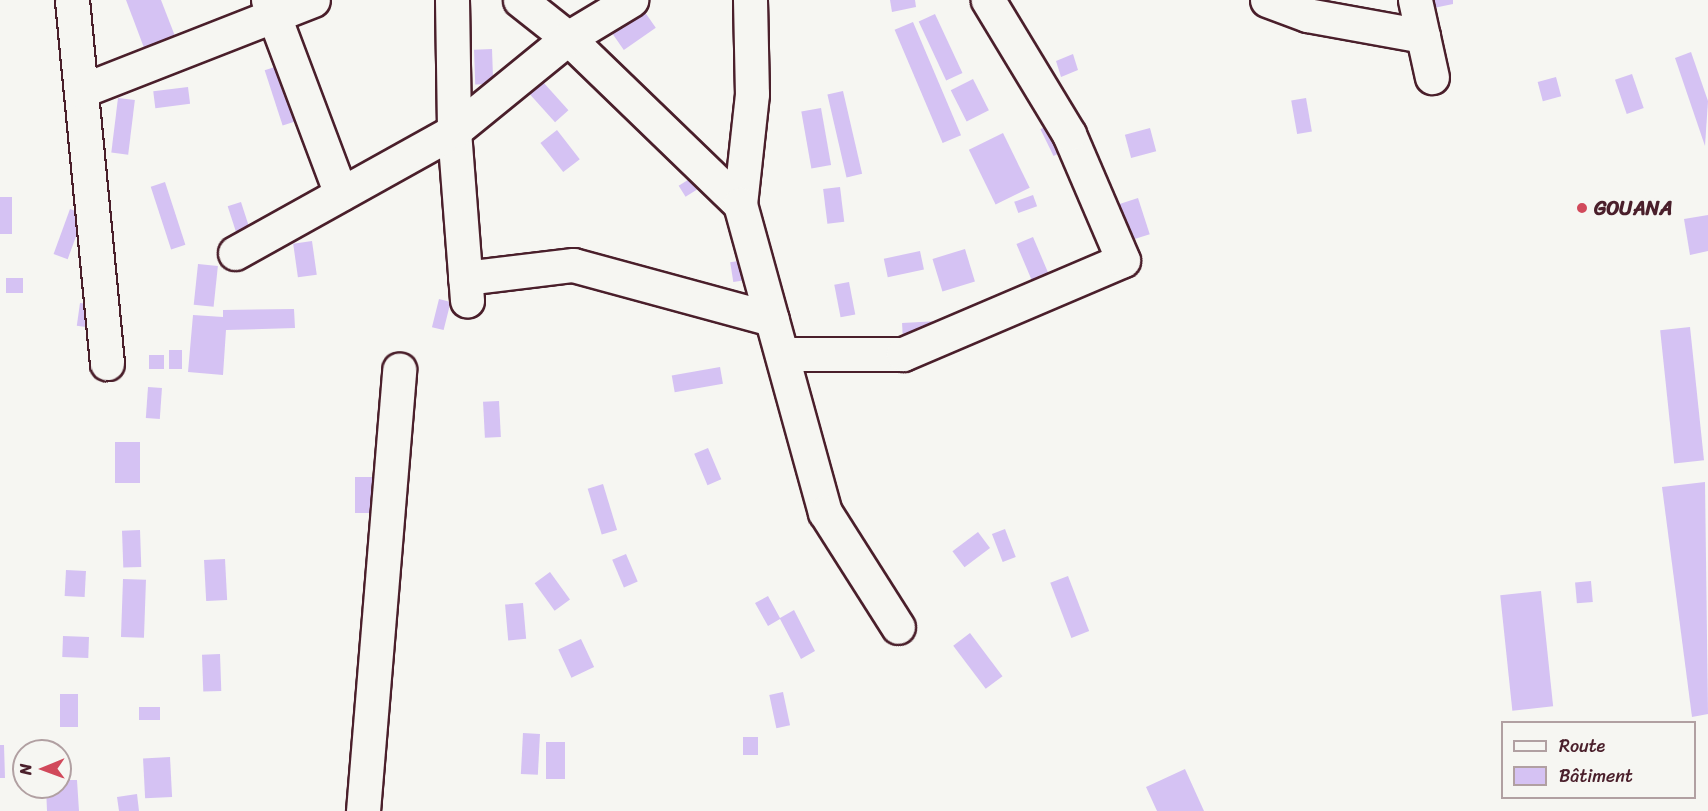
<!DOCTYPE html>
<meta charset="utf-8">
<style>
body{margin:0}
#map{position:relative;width:1708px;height:811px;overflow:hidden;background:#f6f6f2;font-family:Sriracha,sans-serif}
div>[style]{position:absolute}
.building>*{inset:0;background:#d5c2f3;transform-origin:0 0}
.roads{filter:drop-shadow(2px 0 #4a1f2b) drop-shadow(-2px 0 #4a1f2b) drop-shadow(0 2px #4a1f2b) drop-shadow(0 -2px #4a1f2b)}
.street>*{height:33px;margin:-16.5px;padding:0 16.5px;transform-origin:16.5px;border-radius:16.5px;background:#f6f6f2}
.dots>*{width:16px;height:16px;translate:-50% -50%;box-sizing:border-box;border:3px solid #f6f6f2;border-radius:50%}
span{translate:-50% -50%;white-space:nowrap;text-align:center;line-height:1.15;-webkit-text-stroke:6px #f6f6f2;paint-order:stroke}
.poi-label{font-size:20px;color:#4a1f2b;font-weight:700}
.left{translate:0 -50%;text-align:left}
.legend{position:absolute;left:1501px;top:721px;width:195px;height:78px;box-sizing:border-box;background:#f6f6f2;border:2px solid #b1a0a2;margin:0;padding:8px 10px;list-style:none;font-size:18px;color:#4a1f2b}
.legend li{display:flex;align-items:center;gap:12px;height:30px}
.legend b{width:30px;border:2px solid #b1a0a2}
.north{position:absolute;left:12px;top:739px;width:60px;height:60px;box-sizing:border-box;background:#f6f6f2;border:2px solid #b1a0a2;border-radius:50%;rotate:269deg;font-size:16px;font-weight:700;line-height:24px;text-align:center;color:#4a1f2b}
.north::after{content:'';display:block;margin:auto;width:21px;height:27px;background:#d1495b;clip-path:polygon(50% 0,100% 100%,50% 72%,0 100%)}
</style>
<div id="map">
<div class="building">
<div style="clip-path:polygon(126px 0,161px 0,180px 49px,149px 61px)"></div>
<div style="clip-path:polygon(890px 0,915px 0,916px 7px,892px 12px)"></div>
<div style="clip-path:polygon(1421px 0,1453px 0,1453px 4px,1424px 10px)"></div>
<div style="left:642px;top:8px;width:24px;height:39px;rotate:55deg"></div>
<div style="left:935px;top:14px;width:65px;height:18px;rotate:65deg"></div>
<div style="left:913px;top:22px;width:123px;height:20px;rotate:67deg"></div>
<div style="left:492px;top:49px;width:35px;height:18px;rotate:88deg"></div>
<div style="clip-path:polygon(1691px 52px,1708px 101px,1705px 146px,1675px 58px)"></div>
<div style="clip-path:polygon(1073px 54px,1078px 70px,1061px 77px,1056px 61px)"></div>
<div style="left:278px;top:66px;width:58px;height:14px;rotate:72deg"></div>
<div style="left:1632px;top:74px;width:36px;height:18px;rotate:71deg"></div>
<div style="left:1556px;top:77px;width:20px;height:19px;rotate:75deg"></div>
<div style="left:973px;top:79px;width:35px;height:25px;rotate:63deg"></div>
<div style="left:543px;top:82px;width:38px;height:18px;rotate:48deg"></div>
<div style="left:188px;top:87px;width:17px;height:35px;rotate:83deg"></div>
<div style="left:843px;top:91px;width:85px;height:16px;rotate:77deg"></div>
<div style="left:118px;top:98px;width:17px;height:55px;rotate:7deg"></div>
<div style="left:1306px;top:98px;width:34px;height:15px;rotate:80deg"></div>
<div style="left:821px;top:108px;width:58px;height:20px;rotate:80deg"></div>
<div style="left:1053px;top:123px;width:30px;height:14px;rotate:64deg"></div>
<div style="left:1150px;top:128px;width:24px;height:26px;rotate:75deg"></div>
<div style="left:557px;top:130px;width:37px;height:21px;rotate:52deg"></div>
<div style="left:1003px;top:133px;width:61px;height:38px;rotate:64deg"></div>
<div style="left:699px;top:173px;width:13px;height:24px;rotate:58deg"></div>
<div style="left:165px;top:182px;width:66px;height:15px;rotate:72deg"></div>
<div style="left:840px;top:187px;width:35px;height:17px;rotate:83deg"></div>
<div style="left:1033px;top:195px;width:12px;height:20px;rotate:70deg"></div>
<div style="left:0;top:197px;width:12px;height:37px"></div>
<div style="left:1138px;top:198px;width:38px;height:25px;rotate:72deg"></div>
<div style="left:241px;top:202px;width:38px;height:14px;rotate:72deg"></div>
<div style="left:70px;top:209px;width:15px;height:48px;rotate:20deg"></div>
<div style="clip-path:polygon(1708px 215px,1708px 251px,1690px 255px,1684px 219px)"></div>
<div style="left:1033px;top:237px;width:39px;height:18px;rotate:67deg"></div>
<div style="left:312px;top:241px;width:34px;height:19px;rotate:82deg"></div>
<div style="left:965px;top:249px;width:34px;height:34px;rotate:73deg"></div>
<div style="left:920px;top:251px;width:19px;height:37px;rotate:78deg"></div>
<div style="left:745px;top:260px;width:20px;height:15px;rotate:81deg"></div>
<div style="left:198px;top:264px;width:20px;height:41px;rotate:6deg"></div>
<div style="left:23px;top:278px;width:15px;height:17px;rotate:90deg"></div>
<div style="left:849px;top:282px;width:33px;height:15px;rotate:79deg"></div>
<div style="left:439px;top:299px;width:12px;height:29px;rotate:14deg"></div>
<div style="left:80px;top:303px;width:22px;height:23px;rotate:8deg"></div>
<div style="clip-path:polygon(294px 309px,295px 328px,226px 330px,223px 375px,188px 372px,193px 315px,223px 317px,223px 310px)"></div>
<div style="left:939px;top:321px;width:19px;height:37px;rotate:87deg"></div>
<div style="left:1690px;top:327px;width:134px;height:30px;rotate:84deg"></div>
<div style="left:182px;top:350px;width:19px;height:13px;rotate:90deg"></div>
<div style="left:149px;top:355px;width:15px;height:14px"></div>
<div style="left:720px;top:367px;width:17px;height:49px;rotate:80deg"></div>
<div style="left:148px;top:387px;width:14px;height:31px;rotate:4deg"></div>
<div style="left:499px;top:401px;width:36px;height:16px;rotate:87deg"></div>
<div style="left:115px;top:442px;width:25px;height:41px"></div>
<div style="left:708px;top:448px;width:34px;height:15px;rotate:67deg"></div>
<div style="left:355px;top:477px;width:18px;height:36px"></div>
<div style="clip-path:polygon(1705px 482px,1708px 714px,1692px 717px,1662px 487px)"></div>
<div style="left:603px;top:484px;width:48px;height:16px;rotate:73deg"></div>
<div style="left:1005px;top:529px;width:30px;height:14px;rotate:69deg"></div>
<div style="left:140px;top:530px;width:37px;height:18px;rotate:88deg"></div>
<div style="left:978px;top:532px;width:20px;height:32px;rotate:53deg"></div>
<div style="left:626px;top:554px;width:30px;height:15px;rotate:67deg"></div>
<div style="left:225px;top:559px;width:41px;height:21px;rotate:87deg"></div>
<div style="left:66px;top:570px;width:20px;height:26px;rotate:3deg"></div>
<div style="left:550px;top:572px;width:34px;height:19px;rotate:54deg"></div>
<div style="left:1068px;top:576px;width:59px;height:19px;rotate:69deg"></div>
<div style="left:123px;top:579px;width:23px;height:58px;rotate:2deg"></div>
<div style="left:1591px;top:581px;width:21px;height:16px;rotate:85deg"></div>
<div style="left:1541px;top:591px;width:116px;height:41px;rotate:84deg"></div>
<div style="clip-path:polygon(768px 596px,780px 618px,794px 610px,815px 651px,801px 659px,780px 619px,768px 626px,755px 603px)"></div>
<div style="left:523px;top:603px;width:36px;height:18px;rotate:85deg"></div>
<div style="left:970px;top:633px;width:54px;height:21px;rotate:53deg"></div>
<div style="left:63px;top:636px;width:26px;height:21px;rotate:2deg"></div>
<div style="left:581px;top:639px;width:31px;height:25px;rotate:65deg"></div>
<div style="left:220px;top:654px;width:37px;height:18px;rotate:88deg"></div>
<div style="left:783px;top:692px;width:34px;height:14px;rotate:78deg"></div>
<div style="left:60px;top:694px;width:18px;height:33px"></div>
<div style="left:160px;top:707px;width:13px;height:21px;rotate:90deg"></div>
<div style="left:523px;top:733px;width:17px;height:41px;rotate:3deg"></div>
<div style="left:743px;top:737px;width:15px;height:18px"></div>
<div style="left:546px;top:742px;width:19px;height:37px"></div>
<div style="clip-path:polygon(0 745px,4px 745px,5px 778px,0 778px)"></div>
<div style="left:170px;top:757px;width:40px;height:27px;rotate:87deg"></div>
<div style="clip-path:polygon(1185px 769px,1204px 811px,1157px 811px,1146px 787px)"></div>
<div style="clip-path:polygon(60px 780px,77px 780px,79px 811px,47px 811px,46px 787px,60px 787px)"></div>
<div style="clip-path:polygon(137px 794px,139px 811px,119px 811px,117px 797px)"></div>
</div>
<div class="roads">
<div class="street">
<div style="left:72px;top:0;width:365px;rotate:84.5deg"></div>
<div style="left:268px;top:0;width:207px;rotate:69.4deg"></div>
<div style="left:452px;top:0;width:131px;rotate:89.1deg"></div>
<div style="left:454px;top:131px;width:170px;rotate:85.6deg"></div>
<div style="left:520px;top:0;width:61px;rotate:38.4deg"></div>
<div style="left:568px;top:38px;width:239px;rotate:44deg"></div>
<div style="left:750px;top:0;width:94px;rotate:88.8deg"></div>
<div style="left:752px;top:94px;width:111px;rotate:96.2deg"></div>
<div style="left:740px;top:204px;width:320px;rotate:74.6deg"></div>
<div style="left:825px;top:512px;width:136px;rotate:57.6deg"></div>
<div style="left:1267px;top:0;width:43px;rotate:20.6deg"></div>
<div style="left:1307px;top:15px;width:118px;rotate:10.3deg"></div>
<div style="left:1415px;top:0;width:79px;rotate:77.6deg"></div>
<div style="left:81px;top:91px;width:249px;rotate:-21.4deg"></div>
<div style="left:235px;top:253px;width:251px;rotate:-29.1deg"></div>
<div style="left:454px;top:131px;width:147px;rotate:-39.2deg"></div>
<div style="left:568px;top:38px;width:74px;rotate:-31.1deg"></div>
<div style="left:465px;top:278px;width:109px;rotate:-6.9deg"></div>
<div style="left:573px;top:265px;width:206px;rotate:15.2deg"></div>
<div style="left:782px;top:354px;width:121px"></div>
<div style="left:903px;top:354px;width:239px;rotate:-23.1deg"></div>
<div style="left:1123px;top:260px;width:137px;rotate:-113.2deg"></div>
<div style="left:1069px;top:134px;width:157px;rotate:-121.2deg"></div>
<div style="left:363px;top:811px;width:443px;rotate:-85.3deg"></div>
</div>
</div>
<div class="dots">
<div style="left:1582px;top:208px;background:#d1495b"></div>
</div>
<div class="poi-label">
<span class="left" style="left:1594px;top:208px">GOUANA</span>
</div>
<ul class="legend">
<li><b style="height:8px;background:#f6f6f2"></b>Route</li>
<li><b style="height:16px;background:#d5c2f3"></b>Bâtiment</li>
</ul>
<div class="north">N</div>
</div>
